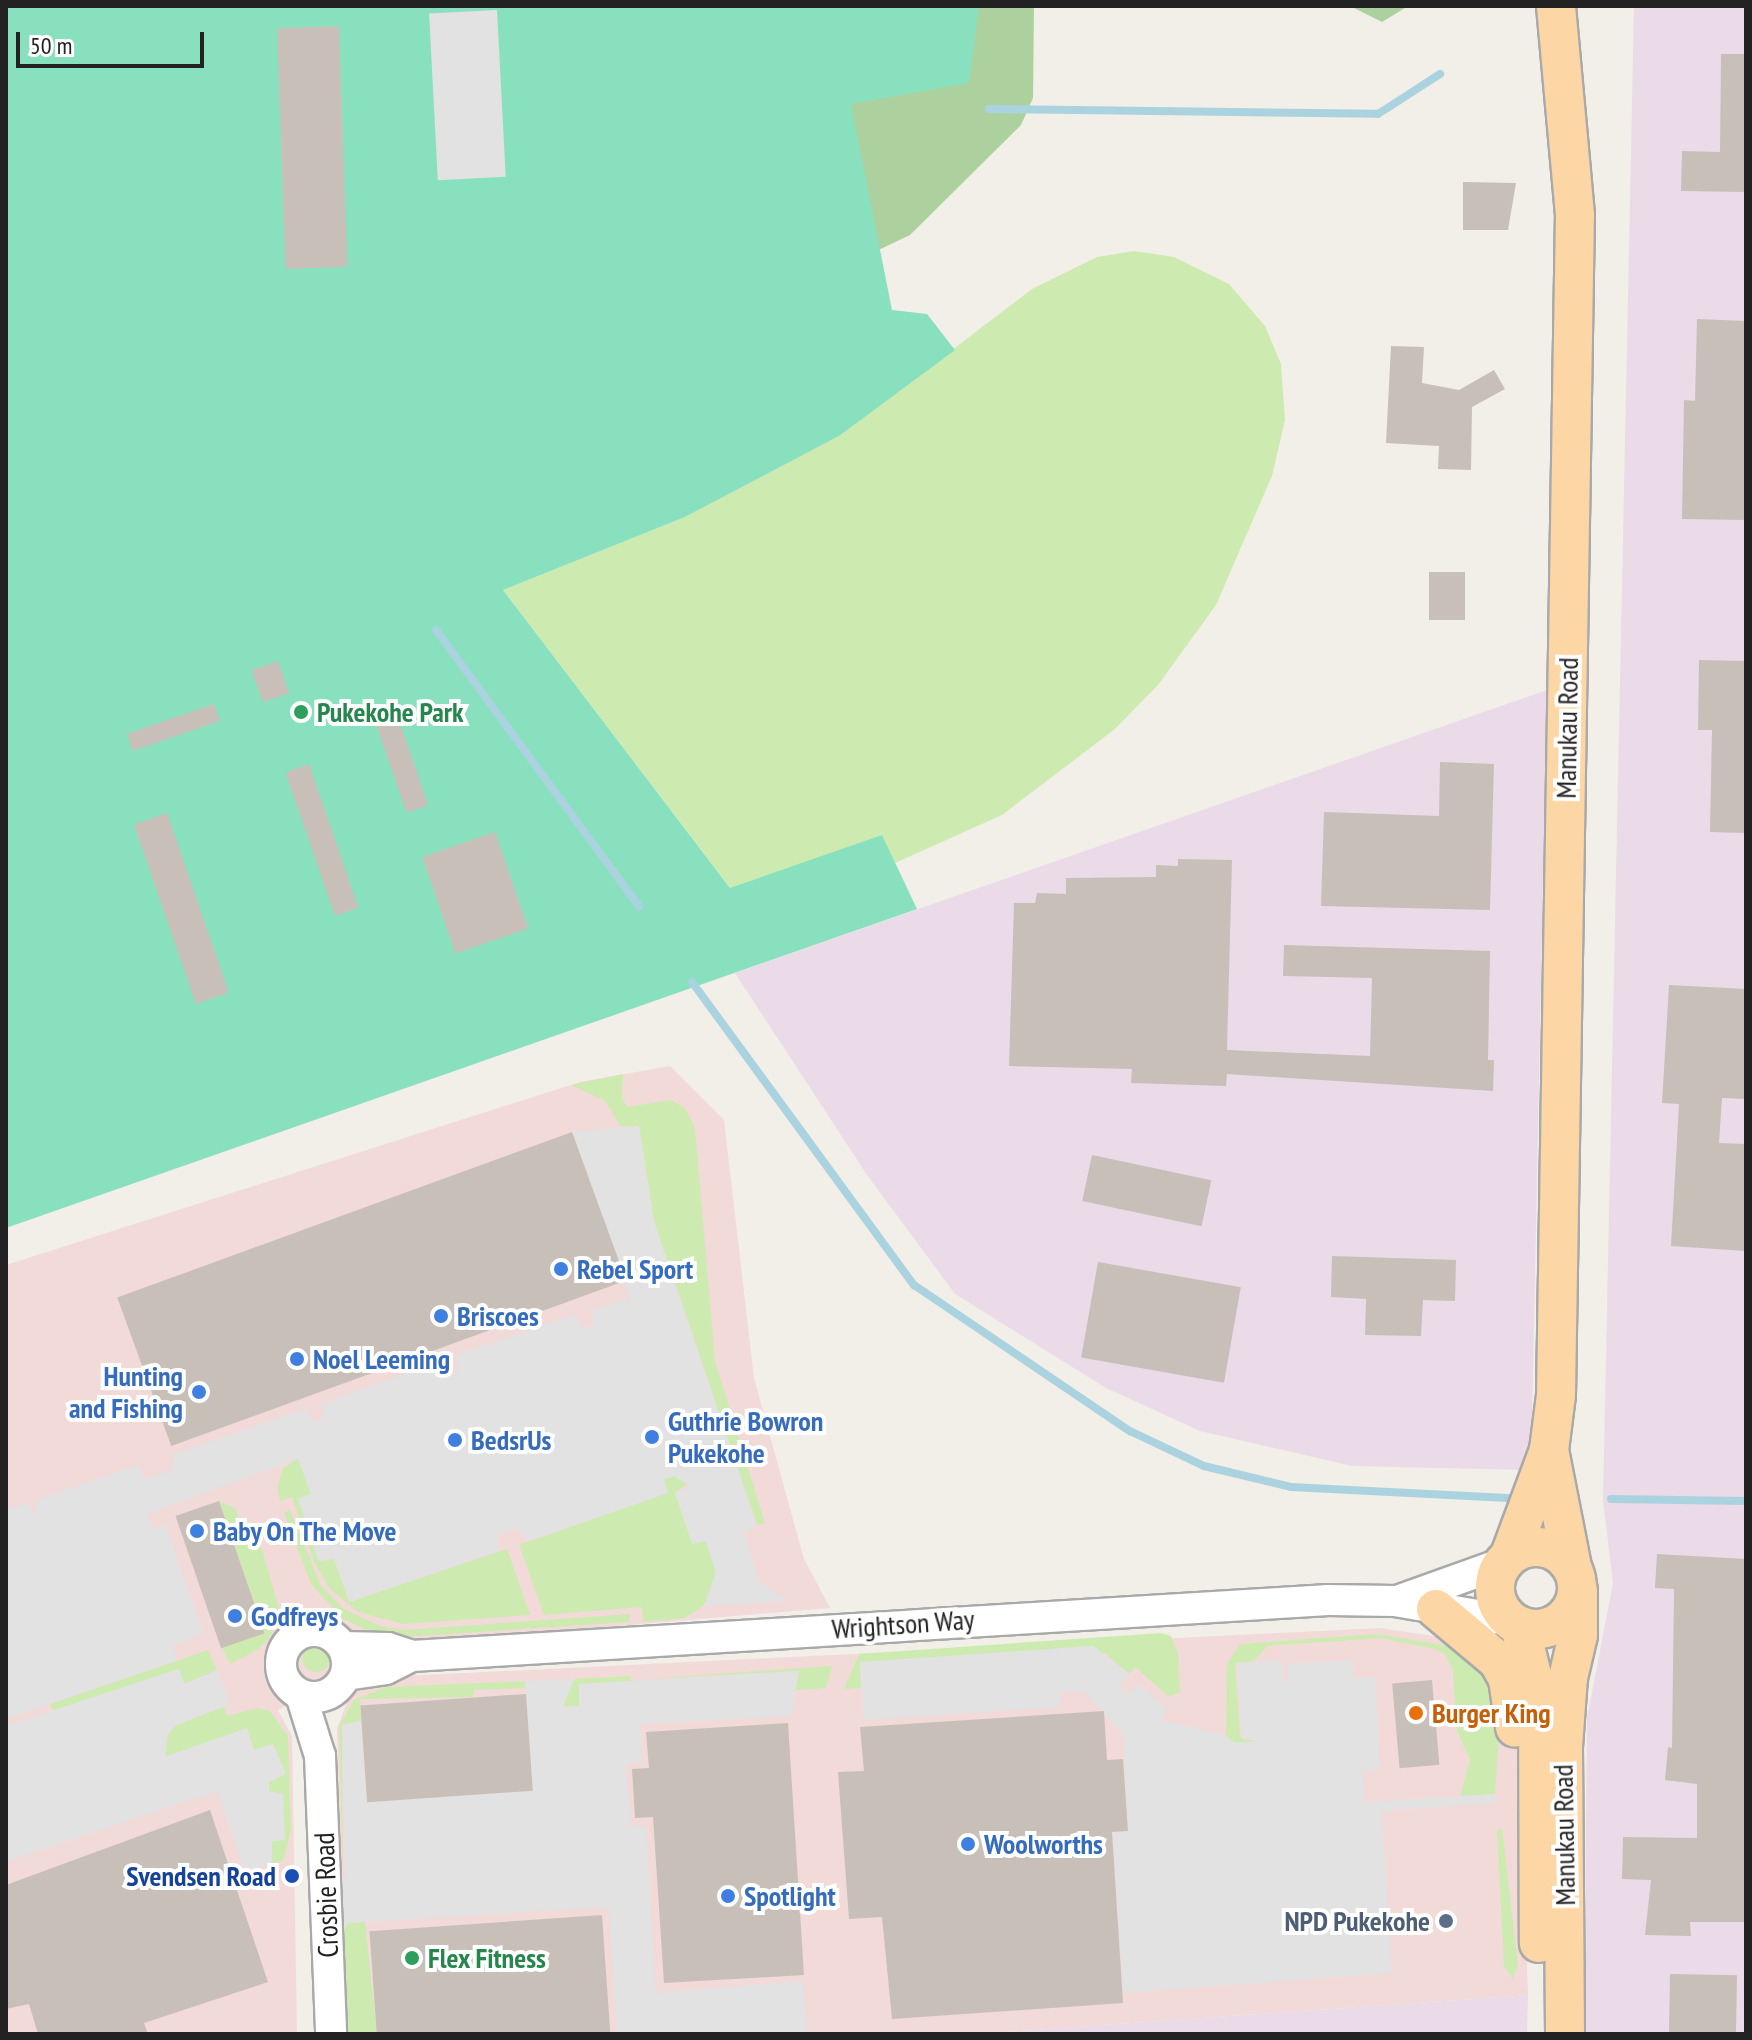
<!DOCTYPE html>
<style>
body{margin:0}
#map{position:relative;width:1752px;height:2040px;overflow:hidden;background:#f2efe9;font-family:"PT Sans Narrow",sans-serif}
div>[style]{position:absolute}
.commercial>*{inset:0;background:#f2dad9}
.industrial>*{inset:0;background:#ebdbe8}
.grass>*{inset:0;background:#cdebb0}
.round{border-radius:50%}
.forest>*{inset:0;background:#add19e}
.pitch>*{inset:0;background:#88e0be}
.parking>*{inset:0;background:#e2e2e2;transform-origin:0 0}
.stream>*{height:8px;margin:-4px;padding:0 4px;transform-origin:4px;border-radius:4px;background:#aad3df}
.building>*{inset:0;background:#c7bfb8;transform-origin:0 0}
.roads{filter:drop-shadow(2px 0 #a9a9a9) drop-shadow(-2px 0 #a9a9a9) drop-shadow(0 2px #a9a9a9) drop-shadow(0 -2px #a9a9a9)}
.minor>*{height:30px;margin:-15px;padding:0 15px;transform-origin:15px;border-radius:15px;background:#fff}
.minor>.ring{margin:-15px;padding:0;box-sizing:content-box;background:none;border:30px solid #fff;border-radius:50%}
.major>*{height:38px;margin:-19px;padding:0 19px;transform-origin:19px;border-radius:19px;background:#fcd6a4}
.major>.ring{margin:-19px;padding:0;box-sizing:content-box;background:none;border:38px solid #fcd6a4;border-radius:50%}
.dots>*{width:22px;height:22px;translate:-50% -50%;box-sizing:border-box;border:4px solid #fff;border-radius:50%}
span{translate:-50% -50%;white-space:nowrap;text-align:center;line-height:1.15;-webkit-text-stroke:8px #fff;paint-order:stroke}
.leisure-label{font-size:28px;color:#27864d;font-weight:700}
.left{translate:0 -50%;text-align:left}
.street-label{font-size:28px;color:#222}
.shop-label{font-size:28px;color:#366cbe;font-weight:700}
.right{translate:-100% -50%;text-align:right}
.food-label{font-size:28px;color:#c56008;font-weight:700}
.transit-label{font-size:28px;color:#164399;font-weight:700}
.service-label{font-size:28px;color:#4e5e75;font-weight:700}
.frame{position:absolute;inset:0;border:8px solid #222;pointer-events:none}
.scale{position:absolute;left:16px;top:32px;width:188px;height:36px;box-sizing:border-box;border:4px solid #222;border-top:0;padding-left:10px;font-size:24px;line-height:28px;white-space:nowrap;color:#222;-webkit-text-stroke:6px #fff;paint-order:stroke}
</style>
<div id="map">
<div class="commercial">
<div style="clip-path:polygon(670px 1066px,724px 1120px,754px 1378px,804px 1559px,830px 1608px,404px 1644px,278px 1710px,292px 1736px,297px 2034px,6px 2034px,6px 1265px,580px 1082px)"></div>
<div style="clip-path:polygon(1380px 1628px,1453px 1639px,1517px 1711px,1528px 1995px,977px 2034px,354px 2034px,343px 1931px,337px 1729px,350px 1694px,384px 1677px)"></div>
</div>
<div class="industrial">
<div style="clip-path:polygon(1634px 6px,1746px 6px,1746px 2034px,1584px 2034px,1587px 1718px,1613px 1583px,1603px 1501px)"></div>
<div style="clip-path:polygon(1547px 690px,1531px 1470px,1352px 1466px,1200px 1431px,1106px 1388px,955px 1294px,867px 1175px,735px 973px)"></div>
<div style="clip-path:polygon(1528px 1995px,1527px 2034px,977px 2034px)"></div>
</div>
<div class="grass">
<div style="clip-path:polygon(1134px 251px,1174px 257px,1229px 284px,1265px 326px,1281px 364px,1285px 420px,1272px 476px,1216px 605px,1158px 685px,1115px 729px,1002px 815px,895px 863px,882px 835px,731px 889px,503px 590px,685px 517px,839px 436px,1032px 289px,1097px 257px)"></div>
<div style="clip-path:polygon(623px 1074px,622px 1099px,628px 1107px,670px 1100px,685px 1108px,695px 1128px,715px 1361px,765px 1523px,757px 1525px,654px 1221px,639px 1126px,621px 1127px,605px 1101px,571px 1085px)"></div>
<div style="clip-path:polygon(299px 1458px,311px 1494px,299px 1499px,320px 1561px,334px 1559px,349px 1602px,507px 1549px,530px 1615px,403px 1624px,358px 1612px,330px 1589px,314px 1562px,292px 1497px,280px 1501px,277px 1487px,283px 1468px)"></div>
<div style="clip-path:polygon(674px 1476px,688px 1484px,675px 1492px,706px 1541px,716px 1573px,704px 1606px,684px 1618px,643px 1622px,642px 1607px,544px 1615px,519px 1545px,667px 1493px,663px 1479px)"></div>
<div style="clip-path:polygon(219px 1501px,235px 1508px,242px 1528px,254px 1522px,279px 1608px,271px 1636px,259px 1649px,230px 1664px,222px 1647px,265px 1633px)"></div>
<div style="clip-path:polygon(290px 1510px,321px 1586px,344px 1609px,380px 1626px,403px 1630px,630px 1614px,630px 1622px,402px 1637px,364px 1629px,342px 1618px,311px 1584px,284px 1513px)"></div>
<div style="clip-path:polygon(1161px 1633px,1171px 1636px,1178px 1654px,1180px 1692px,1169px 1697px,1135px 1667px,1129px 1674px,1105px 1653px,860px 1662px,861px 1688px,844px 1689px,859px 1654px)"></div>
<div style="clip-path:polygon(1379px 1634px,1448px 1646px,1467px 1654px,1490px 1680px,1500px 1717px,1495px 1794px,1460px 1796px,1470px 1760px,1457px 1731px,1453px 1671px,1445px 1654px,1434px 1649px,1381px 1638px,1267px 1646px,1254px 1661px,1235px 1664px,1240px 1737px,1259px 1742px,1235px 1743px,1226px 1736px,1227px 1664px,1240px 1644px)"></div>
<div class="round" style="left:302px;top:1644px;width:28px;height:28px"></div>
<div style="clip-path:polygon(208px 1650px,217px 1670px,184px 1684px,179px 1669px,53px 1711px,50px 1704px)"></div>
<div style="clip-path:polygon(832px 1666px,826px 1688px,795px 1690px,799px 1671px,642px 1679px)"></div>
<div style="clip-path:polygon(631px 1676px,631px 1682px,580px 1684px,579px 1706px,562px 1707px,574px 1679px)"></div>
<div style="clip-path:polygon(525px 1681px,526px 1688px,474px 1690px,473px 1697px,360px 1699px,361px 1721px,342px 1725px,343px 1879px,339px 1726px,354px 1700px,385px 1687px)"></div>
<div style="clip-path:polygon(224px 1707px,227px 1716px,257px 1708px,270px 1711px,288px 1736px,291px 1830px,283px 1861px,272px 1863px,272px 1841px,285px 1839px,247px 1729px,164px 1757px,168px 1734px,176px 1725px)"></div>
<div style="clip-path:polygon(1502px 1829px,1518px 1965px,1513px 1979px,1504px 1966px,1497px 1831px)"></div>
<div style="clip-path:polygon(365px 1922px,377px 2034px,347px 2034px,340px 1935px,348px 1923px)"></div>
</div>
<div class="forest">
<div style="clip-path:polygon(964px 6px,1034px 6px,1033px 98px,1021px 125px,910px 235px,828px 274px,449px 312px)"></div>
<div style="clip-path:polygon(1350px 6px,1405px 6px,1405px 8px,1382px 22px)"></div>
</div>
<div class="pitch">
<div style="clip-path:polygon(6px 6px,979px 6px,969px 83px,851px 104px,892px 310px,927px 314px,955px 350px,839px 436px,685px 517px,503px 590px,730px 888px,882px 835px,917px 909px,6px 1228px)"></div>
</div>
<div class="parking">
<div style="left:497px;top:10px;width:167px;height:68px;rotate:87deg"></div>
<div style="clip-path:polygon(639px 1126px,654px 1222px,757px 1525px,744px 1534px,760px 1582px,788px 1601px,704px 1606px,716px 1573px,706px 1541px,692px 1544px,675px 1493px,689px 1486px,674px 1476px,664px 1479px,668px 1493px,528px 1541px,518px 1528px,497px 1536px,499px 1551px,350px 1602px,334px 1559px,318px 1560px,298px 1499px,311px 1494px,298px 1459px,146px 1514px,153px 1529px,165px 1525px,204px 1634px,173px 1645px,176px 1661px,6px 1719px,6px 1510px,27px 1503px,36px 1517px,36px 1500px,138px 1465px,145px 1480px,174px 1469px,172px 1455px,305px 1409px,314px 1422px,325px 1417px,321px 1404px,440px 1361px,445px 1375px,458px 1373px,456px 1355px,576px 1314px,581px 1328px,593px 1326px,592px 1310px,627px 1299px,634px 1311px,572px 1132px)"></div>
<div style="clip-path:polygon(1093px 1646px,1129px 1674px,1119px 1686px,1130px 1694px,1139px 1684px,1167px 1709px,1161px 1720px,1226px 1736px,1235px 1743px,1259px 1741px,1242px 1739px,1236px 1663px,1281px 1660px,1284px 1682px,1288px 1681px,1287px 1664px,1353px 1660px,1354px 1678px,1375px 1677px,1380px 1769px,1363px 1771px,1365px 1802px,1495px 1794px,1496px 1803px,1382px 1811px,1392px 1973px,1123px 1993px,1113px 1833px,1128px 1831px,1123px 1734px,1083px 1691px,1059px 1692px,1060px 1707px,864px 1720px,860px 1662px)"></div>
<div style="clip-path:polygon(179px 1669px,184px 1684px,217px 1670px,230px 1704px,176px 1725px,168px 1734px,165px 1757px,247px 1728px,253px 1750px,273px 1744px,286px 1774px,269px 1782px,269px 1791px,283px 1794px,285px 1840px,272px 1841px,272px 1863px,245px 1872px,217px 1791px,6px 1862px,6px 1726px)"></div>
<div style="clip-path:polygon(799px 1671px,791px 1716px,640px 1724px,642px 1762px,626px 1764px,631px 1826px,646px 1826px,656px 1993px,803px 1981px,807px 2034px,617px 2034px,609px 1907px,348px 1923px,340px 1935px,336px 1879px,345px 1878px,342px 1725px,361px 1721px,366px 1801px,532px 1791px,525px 1681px,574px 1679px,563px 1707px,579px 1706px,579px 1684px)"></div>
</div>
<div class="stream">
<div style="left:989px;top:109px;width:389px;rotate:0.7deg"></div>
<div style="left:1378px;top:114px;width:74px;rotate:-32.8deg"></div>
<div style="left:436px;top:630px;width:343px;rotate:53.7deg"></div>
<div style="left:692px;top:982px;width:376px;rotate:53.8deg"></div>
<div style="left:914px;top:1285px;width:261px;rotate:34.1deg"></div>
<div style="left:1130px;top:1431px;width:82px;rotate:25.3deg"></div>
<div style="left:1204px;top:1466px;width:89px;rotate:13.6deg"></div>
<div style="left:1291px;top:1487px;width:217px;rotate:2.9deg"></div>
<div style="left:1611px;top:1499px;width:135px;rotate:0.8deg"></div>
</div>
<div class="building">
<div style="left:339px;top:26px;width:241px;height:62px;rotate:88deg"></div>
<div style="clip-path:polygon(1721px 54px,1746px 54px,1746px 192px,1681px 191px,1682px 151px,1720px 152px)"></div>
<div style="clip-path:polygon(1463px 182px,1516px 183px,1508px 230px,1463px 230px)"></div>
<div style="clip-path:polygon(1697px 319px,1746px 321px,1746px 520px,1682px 519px,1684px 400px,1695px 401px)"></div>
<div style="clip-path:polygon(1391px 346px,1424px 347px,1422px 383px,1459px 390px,1494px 370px,1505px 389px,1472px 407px,1471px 470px,1438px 469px,1439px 446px,1386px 443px)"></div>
<div style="left:1429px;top:572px;width:36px;height:48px"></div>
<div style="clip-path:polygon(1699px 660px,1746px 661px,1746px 833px,1710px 832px,1712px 730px,1698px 730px)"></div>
<div style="left:278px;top:661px;width:34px;height:28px;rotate:71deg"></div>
<div style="left:214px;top:704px;width:18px;height:92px;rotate:71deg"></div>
<div style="left:394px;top:706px;width:105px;height:23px;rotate:71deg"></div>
<div style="clip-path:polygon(1440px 762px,1494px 764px,1490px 910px,1321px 906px,1324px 812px,1439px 816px)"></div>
<div style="left:309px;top:764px;width:152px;height:25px;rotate:71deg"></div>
<div style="left:167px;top:813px;width:190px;height:35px;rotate:71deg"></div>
<div style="left:495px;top:832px;width:102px;height:77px;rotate:71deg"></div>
<div style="clip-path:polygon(1178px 859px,1232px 860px,1227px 1050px,1370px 1056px,1372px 978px,1283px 976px,1284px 945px,1490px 951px,1488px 1060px,1494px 1060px,1493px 1091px,1227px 1074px,1226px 1086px,1131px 1083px,1132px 1069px,1009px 1066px,1014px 903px,1035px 903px,1037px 893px,1066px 894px,1066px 878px,1156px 877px,1156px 865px,1178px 866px)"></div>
<div style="clip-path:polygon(1669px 985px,1746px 989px,1746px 1099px,1722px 1098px,1719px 1143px,1746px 1144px,1746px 1251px,1671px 1246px,1679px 1104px,1662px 1103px)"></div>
<div style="left:572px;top:1132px;width:158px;height:484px;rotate:70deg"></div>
<div style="left:1092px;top:1155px;width:122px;height:47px;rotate:12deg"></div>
<div style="clip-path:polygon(1332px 1256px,1456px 1260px,1455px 1301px,1423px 1300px,1421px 1336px,1365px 1335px,1366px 1299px,1331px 1297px)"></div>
<div style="left:1098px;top:1262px;width:145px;height:97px;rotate:10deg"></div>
<div style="left:219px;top:1501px;width:140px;height:46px;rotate:71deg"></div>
<div style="clip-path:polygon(1657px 1554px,1746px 1559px,1744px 1922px,1690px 1922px,1691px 1936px,1645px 1935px,1651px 1880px,1622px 1879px,1623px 1837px,1697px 1838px,1697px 1784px,1665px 1780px,1668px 1747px,1672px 1748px,1674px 1589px,1655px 1588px)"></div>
<div style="left:1432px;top:1680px;width:85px;height:40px;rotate:85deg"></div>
<div style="left:526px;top:1694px;width:97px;height:166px;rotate:86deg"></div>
<div style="clip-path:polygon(1104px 1711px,1107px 1760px,1123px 1759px,1128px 1831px,1112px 1832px,1123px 2003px,892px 2019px,882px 1917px,849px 1919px,838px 1772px,864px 1771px,860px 1727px)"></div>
<div style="clip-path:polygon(788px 1723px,804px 1975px,664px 1983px,653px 1817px,635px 1818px,632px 1769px,649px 1768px,646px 1732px)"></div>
<div style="clip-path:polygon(210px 1810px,268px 1982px,144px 2023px,148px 2034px,38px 2034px,29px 2004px,6px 2009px,6px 1885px)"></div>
<div style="left:602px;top:1915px;width:119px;height:233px;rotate:86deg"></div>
<div style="left:1670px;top:1974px;width:67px;height:60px;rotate:1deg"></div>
</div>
<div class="roads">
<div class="minor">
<div style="left:1397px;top:1601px;width:113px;rotate:-19.7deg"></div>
<div class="ring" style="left:281px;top:1631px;width:36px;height:36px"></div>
<div style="left:343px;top:1647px;width:45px;rotate:1.3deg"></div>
<div style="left:388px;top:1648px;width:25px;rotate:18deg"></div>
<div style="left:412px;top:1656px;width:918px;rotate:-3.5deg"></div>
<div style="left:1328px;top:1600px;width:67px;rotate:0.9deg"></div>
<div style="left:1395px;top:1601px;width:119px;rotate:9.7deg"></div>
<div style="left:346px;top:1675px;width:40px;rotate:-8.5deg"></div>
<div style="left:386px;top:1669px;width:29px;rotate:-27deg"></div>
<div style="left:301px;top:1695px;width:64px;rotate:72.7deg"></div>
<div style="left:320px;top:1756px;width:278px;rotate:87.7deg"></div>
</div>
<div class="major">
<div style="left:1549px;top:1450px;width:119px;rotate:78.9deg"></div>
<div class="ring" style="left:1495px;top:1547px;width:44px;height:44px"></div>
<div style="left:1510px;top:1555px;width:112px;rotate:-69.6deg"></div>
<div style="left:1549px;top:1450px;width:55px;rotate:-82.7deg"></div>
<div style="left:1556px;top:1395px;width:1180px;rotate:-89.08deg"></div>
<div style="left:1575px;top:215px;width:210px;rotate:-95.2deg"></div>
<div style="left:1436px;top:1609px;width:81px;rotate:40deg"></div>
<div style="left:1498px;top:1661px;width:21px;rotate:61deg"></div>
<div style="left:1508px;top:1679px;width:49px;rotate:81.7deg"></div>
<div style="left:1520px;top:1626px;width:76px;rotate:76.3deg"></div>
<div style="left:1538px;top:1700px;width:243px;rotate:89.8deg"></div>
<div style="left:1565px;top:2034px;width:287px;rotate:-90.4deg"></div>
<div style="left:1563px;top:1747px;width:69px;rotate:-85.9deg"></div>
<div style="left:1568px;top:1678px;width:44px;rotate:-76.9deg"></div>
<div style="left:1578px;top:1635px;width:45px;rotate:-90deg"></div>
</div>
</div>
<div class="dots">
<div style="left:301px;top:712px;background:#2e9e5b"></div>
<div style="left:561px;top:1269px;background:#3f7fe0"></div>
<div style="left:441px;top:1316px;background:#3f7fe0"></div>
<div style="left:297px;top:1359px;background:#3f7fe0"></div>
<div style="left:199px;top:1392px;background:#3f7fe0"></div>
<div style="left:652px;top:1437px;background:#3f7fe0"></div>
<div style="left:455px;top:1440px;background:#3f7fe0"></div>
<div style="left:197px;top:1531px;background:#3f7fe0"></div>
<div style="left:235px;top:1616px;background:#3f7fe0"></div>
<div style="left:1416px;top:1713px;background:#e8710a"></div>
<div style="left:968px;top:1844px;background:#3f7fe0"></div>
<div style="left:292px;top:1876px;background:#1a4fb4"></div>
<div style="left:728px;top:1896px;background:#3f7fe0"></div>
<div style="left:1446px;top:1921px;background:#5c6f8a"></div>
<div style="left:412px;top:1958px;background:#2e9e5b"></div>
</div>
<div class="leisure-label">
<span class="left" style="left:317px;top:712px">Pukekohe Park</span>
<span class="left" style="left:428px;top:1958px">Flex Fitness</span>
</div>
<div class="street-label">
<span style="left:1567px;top:728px;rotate:-89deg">Manukau Road</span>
<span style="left:903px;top:1624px;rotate:-4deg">Wrightson Way</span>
<span style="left:1564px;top:1835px;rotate:-91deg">Manukau Road</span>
<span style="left:326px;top:1895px;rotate:-92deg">Crosbie Road</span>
</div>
<div class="shop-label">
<span class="left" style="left:577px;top:1269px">Rebel Sport</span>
<span class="left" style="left:457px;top:1316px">Briscoes</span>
<span class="left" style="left:313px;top:1359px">Noel Leeming</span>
<span class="right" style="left:183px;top:1392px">Hunting<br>and Fishing</span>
<span class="left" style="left:668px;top:1437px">Guthrie Bowron<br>Pukekohe</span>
<span class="left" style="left:471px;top:1440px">BedsrUs</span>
<span class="left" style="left:213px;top:1531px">Baby On The Move</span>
<span class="left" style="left:251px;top:1616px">Godfreys</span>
<span class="left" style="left:984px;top:1844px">Woolworths</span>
<span class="left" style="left:744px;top:1896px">Spotlight</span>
</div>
<div class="food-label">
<span class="left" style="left:1432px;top:1713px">Burger King</span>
</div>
<div class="transit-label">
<span class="right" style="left:276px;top:1876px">Svendsen Road</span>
</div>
<div class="service-label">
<span class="right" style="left:1430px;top:1921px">NPD Pukekohe</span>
</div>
<div class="frame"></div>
<div class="scale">50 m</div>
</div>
